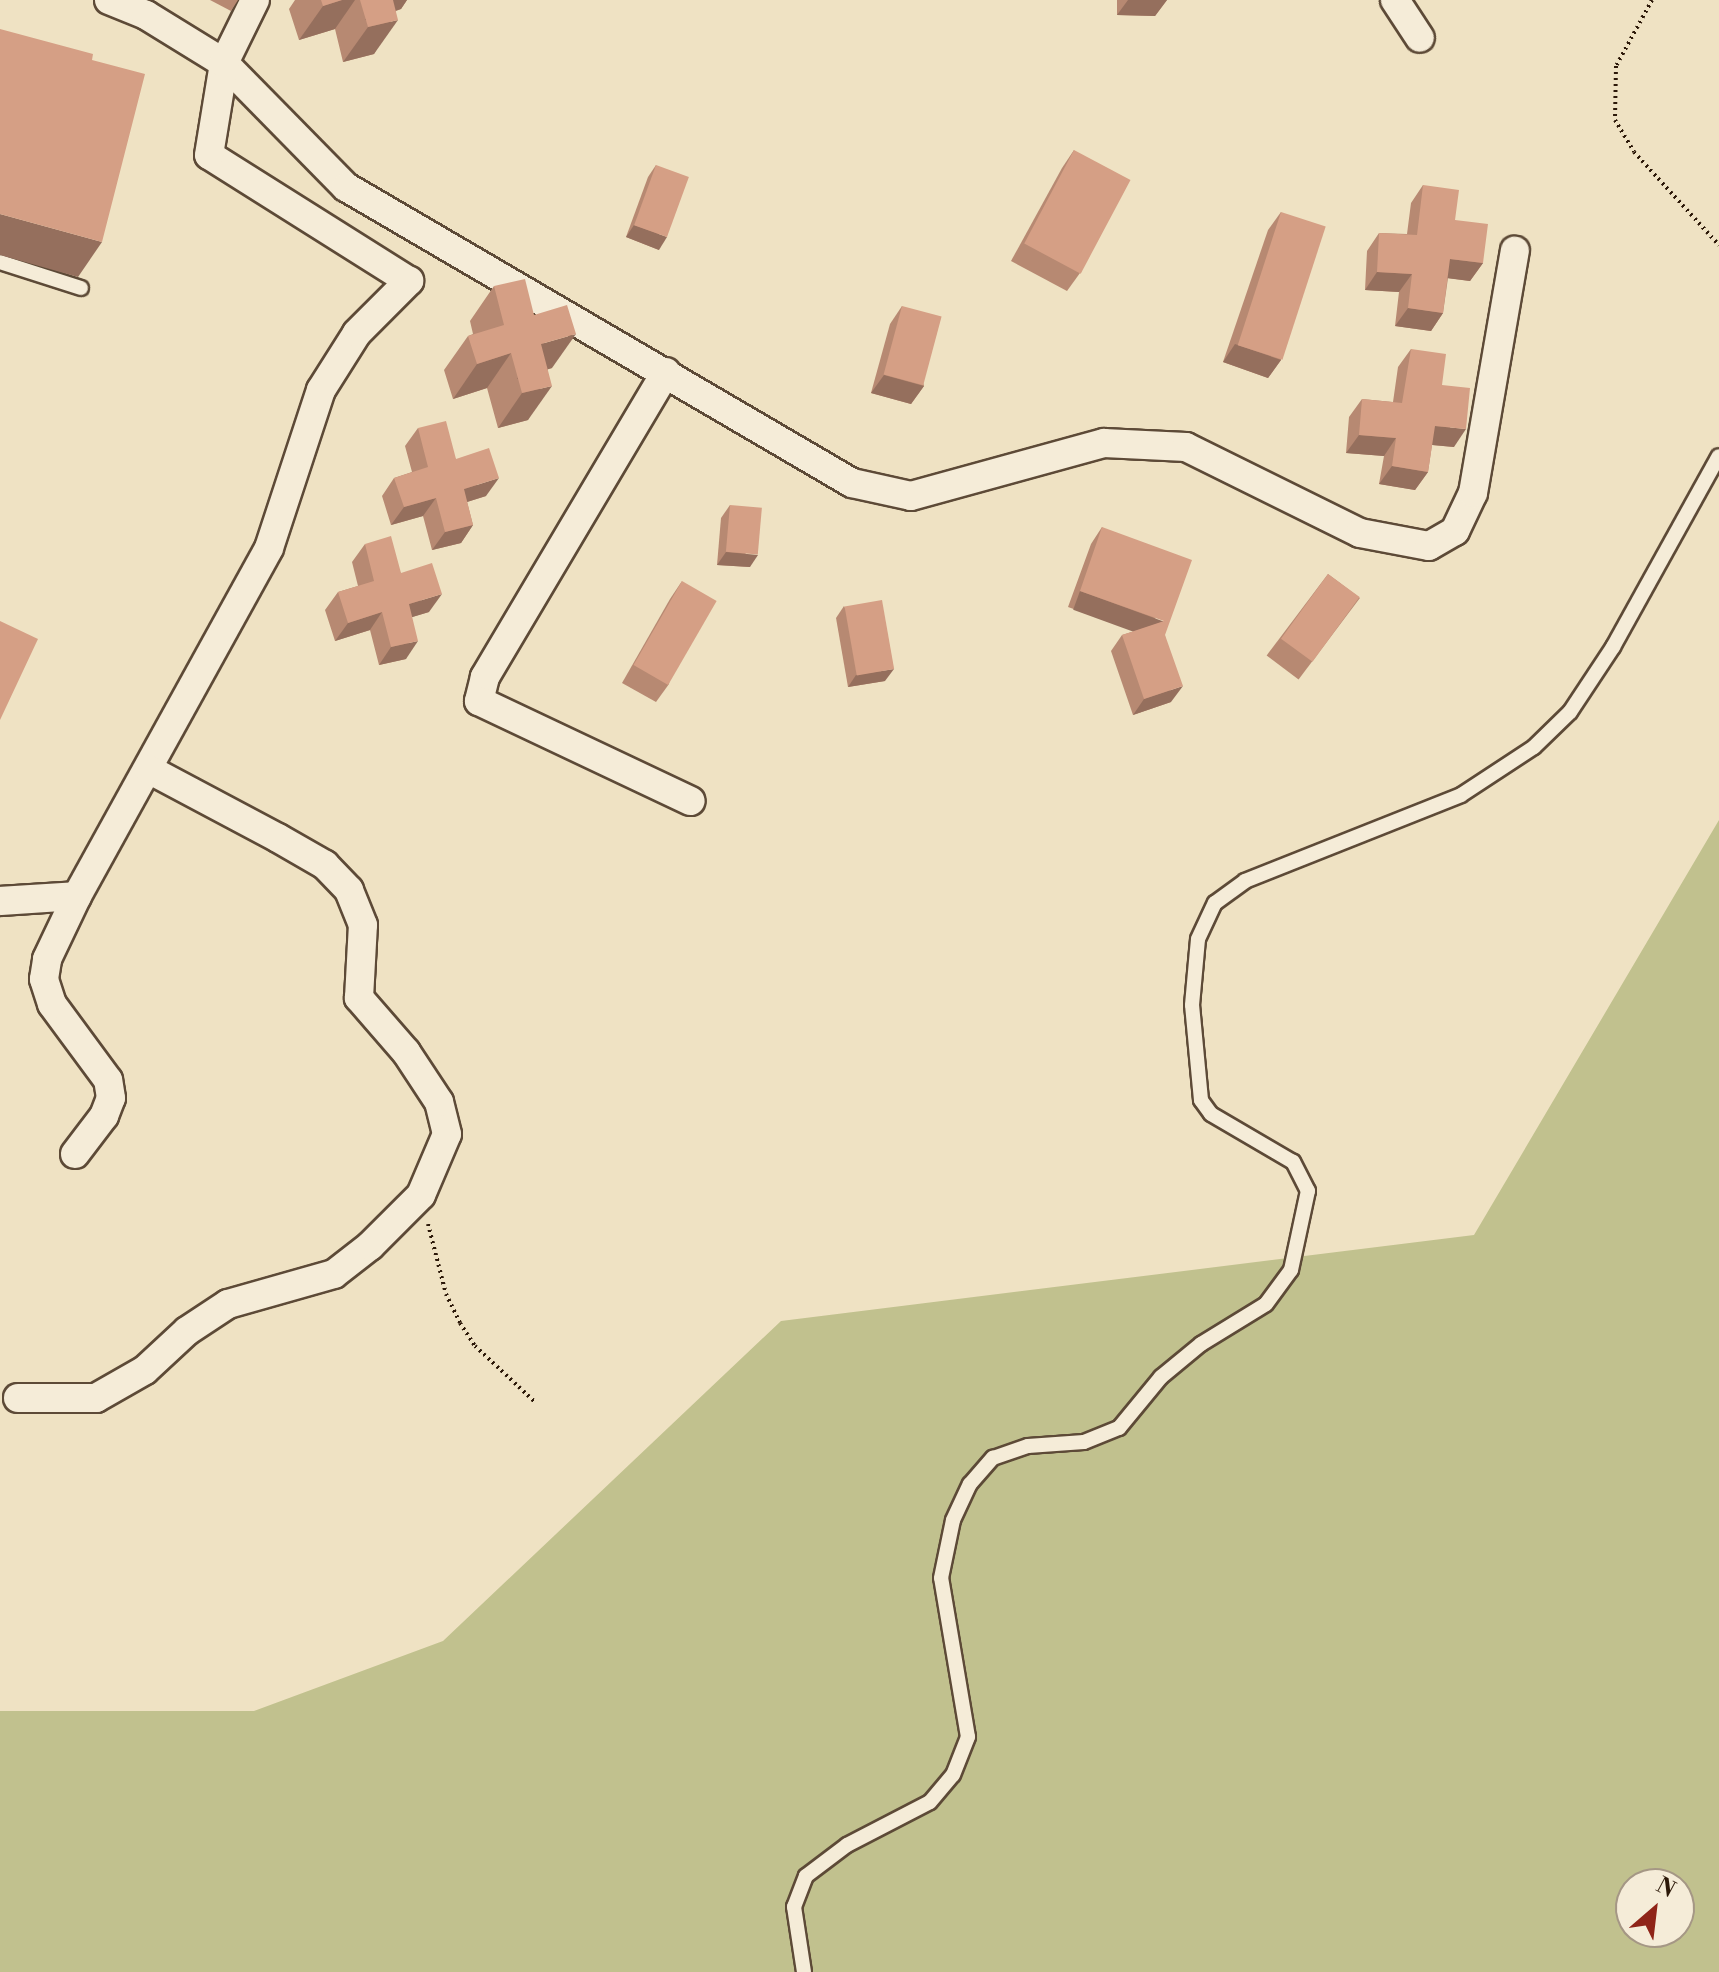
<!DOCTYPE html>
<style>
body{margin:0}
#map{position:relative;width:1719px;height:1972px;overflow:hidden;background:#efe2c3;font-family:"Libre Bodoni",serif}
div>[style]{position:absolute}
.green>*{inset:0;background:#c1c18e}
.path>*{height:4px;margin-top:-2px;transform-origin:0;background:repeating-linear-gradient(90deg,#2c1808 0 2px,transparent 0 6px)}
.roads{filter:drop-shadow(2px 0 #5d4a37) drop-shadow(-2px 0 #5d4a37) drop-shadow(0 2px #5d4a37) drop-shadow(0 -2px #5d4a37)}
.lane>*{height:14px;margin:-7px;padding:0 7px;transform-origin:7px;border-radius:7px;background:#f5ecd8}
.street>*{height:28px;margin:-14px;padding:0 14px;transform-origin:14px;border-radius:14px;background:#f5ecd8}
.wall>*{inset:0;background:#b78972;transform-origin:0 0}
.shaded-wall>*{inset:0;background:#956f5d;transform-origin:0 0}
.building>*{inset:0;background:#d59f85;transform-origin:0 0}
span{translate:-50% -50%;white-space:nowrap;text-align:center;line-height:1.15;-webkit-text-stroke:7px #f5ecd8;paint-order:stroke}
.north{position:absolute;left:1615px;top:1868px;width:80px;height:80px;box-sizing:border-box;background:#f5ecd8;border:2px solid #a59785;border-radius:50%;rotate:28deg;font-size:22px;font-weight:700;line-height:32px;text-align:center;color:#2c1808}
.north::after{content:'';display:block;margin:auto;width:28px;height:36px;background:#8f2418;clip-path:polygon(50% 0,100% 100%,50% 72%,0 100%)}
</style>
<div id="map">
<div class="green">
<div style="clip-path:polygon(evenodd,1719px 820px,1719px 1972px,0 1972px,0 1711px,254px 1711px,443px 1641px,781px 1321px,1474px 1235px,1719px 820px,1631px 1884px,1679px 1884px,1679px 1932px,1631px 1932px,1631px 1884px)"></div>
</div>
<div class="path">
<div style="left:1652px;top:0;width:75px;rotate:118.6deg"></div>
<div style="left:1616px;top:66px;width:54px;rotate:91.1deg"></div>
<div style="left:1615px;top:120px;width:37px;rotate:59deg"></div>
<div style="left:1634px;top:152px;width:126px;rotate:47.6deg"></div>
<div style="left:428px;top:1224px;width:72px;rotate:75.6deg"></div>
<div style="left:446px;top:1294px;width:32px;rotate:64deg"></div>
<div style="left:460px;top:1323px;width:27px;rotate:57deg"></div>
<div style="left:475px;top:1346px;width:82px;rotate:43deg"></div>
</div>
<div class="roads">
<div class="lane">
<div style="left:0;top:262px;width:85px;rotate:17.8deg"></div>
<div style="left:804px;top:1972px;width:66px;rotate:-98.7deg"></div>
<div style="left:794px;top:1907px;width:33px;rotate:-69deg"></div>
<div style="left:806px;top:1876px;width:51px;rotate:-37.1deg"></div>
<div style="left:847px;top:1845px;width:93px;rotate:-27.4deg"></div>
<div style="left:930px;top:1802px;width:35px;rotate:-50deg"></div>
<div style="left:953px;top:1775px;width:41px;rotate:-68.5deg"></div>
<div style="left:968px;top:1737px;width:161px;rotate:-99.6deg"></div>
<div style="left:941px;top:1578px;width:59px;rotate:-78.3deg"></div>
<div style="left:953px;top:1520px;width:40px;rotate:-65deg"></div>
<div style="left:970px;top:1484px;width:35px;rotate:-49deg"></div>
<div style="left:993px;top:1458px;width:37px;rotate:-19deg"></div>
<div style="left:1028px;top:1446px;width:56px;rotate:-4.1deg"></div>
<div style="left:1084px;top:1442px;width:38px;rotate:-22deg"></div>
<div style="left:1119px;top:1428px;width:66px;rotate:-50.5deg"></div>
<div style="left:1161px;top:1377px;width:52px;rotate:-39.5deg"></div>
<div style="left:1201px;top:1344px;width:76px;rotate:-31.6deg"></div>
<div style="left:1266px;top:1304px;width:42px;rotate:-53.7deg"></div>
<div style="left:1291px;top:1270px;width:81px;rotate:-77.9deg"></div>
<div style="left:1308px;top:1191px;width:33px;rotate:-117deg"></div>
<div style="left:1293px;top:1162px;width:95px;rotate:-149.7deg"></div>
<div style="left:1211px;top:1114px;width:17px;rotate:-126deg"></div>
<div style="left:1201px;top:1100px;width:95px;rotate:-95.4deg"></div>
<div style="left:1192px;top:1005px;width:66px;rotate:-84.8deg"></div>
<div style="left:1198px;top:939px;width:40px;rotate:-65deg"></div>
<div style="left:1215px;top:903px;width:37px;rotate:-36deg"></div>
<div style="left:1245px;top:881px;width:232px;rotate:-21.7deg"></div>
<div style="left:1461px;top:795px;width:87px;rotate:-33.3deg"></div>
<div style="left:1534px;top:747px;width:50px;rotate:-44.2deg"></div>
<div style="left:1570px;top:712px;width:78px;rotate:-56.5deg"></div>
<div style="left:1613px;top:647px;width:218px;rotate:-61deg"></div>
</div>
<div class="street">
<div style="left:109px;top:0;width:40px;rotate:22deg"></div>
<div style="left:146px;top:15px;width:92px;rotate:31.6deg"></div>
<div style="left:224px;top:63px;width:174px;rotate:45.5deg"></div>
<div style="left:346px;top:187px;width:586px;rotate:30.33deg"></div>
<div style="left:852px;top:483px;width:60px;rotate:12.4deg"></div>
<div style="left:911px;top:496px;width:200px;rotate:-15.4deg"></div>
<div style="left:1104px;top:443px;width:82px;rotate:2.8deg"></div>
<div style="left:1186px;top:447px;width:194px;rotate:26.3deg"></div>
<div style="left:1360px;top:533px;width:70px;rotate:10.7deg"></div>
<div style="left:1429px;top:546px;width:30px;rotate:-30deg"></div>
<div style="left:1455px;top:531px;width:42px;rotate:-64.7deg"></div>
<div style="left:1473px;top:493px;width:246px;rotate:-80.2deg"></div>
<div style="left:1395px;top:0;width:45px;rotate:56.7deg"></div>
<div style="left:666px;top:372px;width:355px;rotate:120.7deg"></div>
<div style="left:485px;top:677px;width:25px;rotate:104deg"></div>
<div style="left:479px;top:701px;width:234px;rotate:25.3deg"></div>
<div style="left:0;top:901px;width:77px;rotate:-3.7deg"></div>
<div style="left:77px;top:896px;width:397px;rotate:-61.1deg"></div>
<div style="left:269px;top:548px;width:166px;rotate:-71.8deg"></div>
<div style="left:321px;top:390px;width:67px;rotate:-57.7deg"></div>
<div style="left:357px;top:333px;width:74px;rotate:-45deg"></div>
<div style="left:409px;top:281px;width:236px;rotate:-147.8deg"></div>
<div style="left:209px;top:155px;width:93px;rotate:-80.7deg"></div>
<div style="left:224px;top:63px;width:70px;rotate:-63.8deg"></div>
<div style="left:75px;top:1154px;width:48px;rotate:-52.7deg"></div>
<div style="left:104px;top:1116px;width:19px;rotate:-69deg"></div>
<div style="left:111px;top:1098px;width:18px;rotate:-99deg"></div>
<div style="left:108px;top:1080px;width:94px;rotate:-126.4deg"></div>
<div style="left:52px;top:1004px;width:26px;rotate:-108deg"></div>
<div style="left:44px;top:979px;width:20px;rotate:-81deg"></div>
<div style="left:47px;top:959px;width:70px;rotate:-64.5deg"></div>
<div style="left:18px;top:1398px;width:78px"></div>
<div style="left:96px;top:1398px;width:56px;rotate:-29.7deg"></div>
<div style="left:145px;top:1370px;width:57px;rotate:-42.9deg"></div>
<div style="left:187px;top:1331px;width:49px;rotate:-33.4deg"></div>
<div style="left:228px;top:1304px;width:110px;rotate:-15.8deg"></div>
<div style="left:334px;top:1274px;width:46px;rotate:-37.9deg"></div>
<div style="left:370px;top:1246px;width:72px;rotate:-45deg"></div>
<div style="left:421px;top:1195px;width:66px;rotate:-66.9deg"></div>
<div style="left:447px;top:1134px;width:33px;rotate:-104deg"></div>
<div style="left:439px;top:1102px;width:60px;rotate:-123.4deg"></div>
<div style="left:406px;top:1052px;width:72px;rotate:-131deg"></div>
<div style="left:359px;top:998px;width:73px;rotate:-86.9deg"></div>
<div style="left:363px;top:925px;width:38px;rotate:-112deg"></div>
<div style="left:349px;top:890px;width:35px;rotate:-134deg"></div>
<div style="left:325px;top:865px;width:54px;rotate:-150.1deg"></div>
<div style="left:278px;top:838px;width:147px;rotate:-152deg"></div>
</div>
</div>
<div class="wall">
<div style="clip-path:polygon(210px 0,238px 0,231px 11px)"></div>
<div style="clip-path:polygon(295px 0,407px 0,401px 9px,396px 11px,374px 54px,343px 62px,335px 29px,299px 40px,289px 9px)"></div>
<div style="clip-path:polygon(1117px 0,1167px 0,1155px 16px,1117px 15px)"></div>
<div style="clip-path:polygon(1074px 150px,1080px 273px,1067px 291px,1011px 261px,1062px 168px)"></div>
<div style="clip-path:polygon(656px 165px,659px 250px,626px 237px,648px 177px)"></div>
<div style="clip-path:polygon(1423px 185px,1455px 220px,1483px 263px,1470px 281px,1448px 278px,1443px 313px,1431px 331px,1395px 326px,1399px 292px,1365px 290px,1367px 251px,1379px 233px,1407px 234px,1411px 203px)"></div>
<div style="clip-path:polygon(1281px 212px,1281px 360px,1268px 378px,1223px 362px,1268px 230px)"></div>
<div style="clip-path:polygon(494px 286px,534px 315px,552px 368px,548px 369px,528px 420px,498px 428px,487px 388px,453px 399px,444px 370px,468px 336px,473px 334px,470px 321px)"></div>
<div style="clip-path:polygon(902px 306px,924px 386px,911px 404px,871px 393px,890px 324px)"></div>
<div style="clip-path:polygon(1411px 349px,1442px 385px,1454px 447px,1432px 445px,1428px 472px,1415px 490px,1379px 484px,1384px 456px,1346px 453px,1349px 417px,1362px 399px,1393px 402px,1398px 367px)"></div>
<div style="clip-path:polygon(418px 428px,456px 459px,486px 496px,467px 502px,473px 525px,461px 543px,432px 550px,423px 516px,391px 525px,382px 496px,394px 478px,412px 472px,405px 446px)"></div>
<div style="clip-path:polygon(730px 505px,750px 567px,717px 565px,721px 518px)"></div>
<div style="clip-path:polygon(1102px 527px,1165px 635px,1171px 702px,1133px 715px,1111px 651px,1122px 635px,1135px 631px,1068px 607px,1091px 544px)"></div>
<div style="clip-path:polygon(365px 544px,401px 573px,429px 612px,412px 617px,406px 659px,379px 665px,370px 630px,335px 641px,325px 610px,338px 592px,358px 586px,352px 562px)"></div>
<div style="left:1328px;top:574px;width:40px;height:102px;rotate:37deg"></div>
<div style="clip-path:polygon(682px 581px,669px 684px,656px 702px,622px 683px,670px 599px)"></div>
<div style="clip-path:polygon(844px 606px,885px 681px,848px 687px,836px 618px)"></div>
</div>
<div class="shaded-wall">
<div style="clip-path:polygon(342px 0,355px 0,335px 29px,299px 40px,323px 6px)"></div>
<div style="clip-path:polygon(379px 0,407px 0,401px 9px,365px 20px)"></div>
<div style="clip-path:polygon(1128px 0,1167px 0,1155px 16px,1117px 15px)"></div>
<div style="clip-path:polygon(398px 20px,374px 54px,343px 62px,368px 27px)"></div>
<div style="clip-path:polygon(0 214px,102px 242px,78px 277px,0 255px)"></div>
<div style="clip-path:polygon(634px 225px,667px 237px,659px 250px,626px 237px)"></div>
<div style="clip-path:polygon(1450px 259px,1483px 263px,1470px 281px,1438px 277px)"></div>
<div style="clip-path:polygon(1377px 272px,1412px 274px,1399px 292px,1365px 290px)"></div>
<div style="clip-path:polygon(1408px 308px,1443px 313px,1431px 331px,1395px 326px)"></div>
<div style="clip-path:polygon(576px 334px,552px 368px,517px 379px,541px 344px)"></div>
<div style="clip-path:polygon(1235px 344px,1281px 360px,1268px 378px,1223px 362px)"></div>
<div style="clip-path:polygon(511px 353px,487px 388px,453px 399px,477px 364px)"></div>
<div style="clip-path:polygon(884px 375px,924px 386px,911px 404px,871px 393px)"></div>
<div style="clip-path:polygon(552px 386px,528px 420px,498px 428px,522px 393px)"></div>
<div style="clip-path:polygon(1435px 426px,1466px 429px,1454px 447px,1422px 444px)"></div>
<div style="clip-path:polygon(1359px 435px,1396px 438px,1384px 456px,1346px 453px)"></div>
<div style="clip-path:polygon(1392px 466px,1428px 472px,1415px 490px,1379px 484px)"></div>
<div style="clip-path:polygon(499px 478px,486px 496px,451px 507px,464px 489px)"></div>
<div style="clip-path:polygon(436px 498px,423px 516px,391px 525px,404px 507px)"></div>
<div style="clip-path:polygon(473px 525px,461px 543px,432px 550px,445px 532px)"></div>
<div style="clip-path:polygon(726px 552px,758px 555px,750px 567px,717px 565px)"></div>
<div style="left:1080px;top:591px;width:89px;height:20px;rotate:20deg"></div>
<div style="clip-path:polygon(442px 594px,429px 612px,396px 622px,409px 604px)"></div>
<div style="clip-path:polygon(382px 612px,370px 630px,335px 641px,348px 623px)"></div>
<div style="clip-path:polygon(418px 641px,406px 659px,379px 665px,391px 647px)"></div>
<div style="clip-path:polygon(894px 669px,885px 681px,848px 687px,856px 675px)"></div>
<div style="clip-path:polygon(1183px 686px,1171px 702px,1133px 715px,1144px 699px)"></div>
</div>
<div class="building">
<div style="clip-path:polygon(321px 0,342px 0,323px 6px)"></div>
<div style="clip-path:polygon(360px 0,393px 0,398px 20px,368px 27px)"></div>
<div style="clip-path:polygon(0 29px,93px 54px,92px 60px,145px 74px,102px 242px,0 214px)"></div>
<div style="left:1074px;top:150px;width:64px;height:106px;rotate:28deg"></div>
<div style="left:656px;top:165px;width:35px;height:64px;rotate:20deg"></div>
<div style="clip-path:polygon(1423px 185px,1459px 190px,1455px 220px,1488px 224px,1483px 263px,1450px 259px,1443px 313px,1408px 308px,1412px 274px,1377px 272px,1379px 233px,1417px 235px)"></div>
<div style="left:1281px;top:212px;width:47px;height:140px;rotate:18deg"></div>
<div style="clip-path:polygon(525px 279px,534px 315px,567px 305px,576px 334px,541px 344px,552px 386px,522px 393px,511px 353px,477px 364px,468px 336px,504px 325px,494px 286px)"></div>
<div style="left:902px;top:306px;width:41px;height:71px;rotate:15deg"></div>
<div style="clip-path:polygon(1411px 349px,1446px 354px,1442px 385px,1470px 388px,1466px 429px,1435px 426px,1428px 472px,1392px 466px,1396px 438px,1359px 435px,1362px 399px,1402px 403px)"></div>
<div style="clip-path:polygon(446px 421px,456px 459px,489px 448px,499px 478px,464px 489px,473px 525px,445px 532px,436px 498px,404px 507px,394px 478px,428px 467px,418px 428px)"></div>
<div style="left:730px;top:505px;width:32px;height:47px;rotate:5deg"></div>
<div style="clip-path:polygon(1102px 527px,1192px 560px,1165px 635px,1183px 686px,1144px 699px,1122px 635px,1164px 621px,1080px 591px)"></div>
<div style="clip-path:polygon(391px 536px,401px 573px,432px 563px,442px 594px,409px 604px,418px 641px,391px 647px,382px 612px,348px 623px,338px 592px,374px 581px,365px 544px)"></div>
<div style="left:1328px;top:574px;width:39px;height:80px;rotate:36deg"></div>
<div style="left:682px;top:581px;width:40px;height:97px;rotate:30deg"></div>
<div style="left:882px;top:600px;width:70px;height:38px;rotate:80deg"></div>
<div style="clip-path:polygon(0 621px,38px 639px,0 720px)"></div>
</div>
<div class="north">N</div>
</div>
